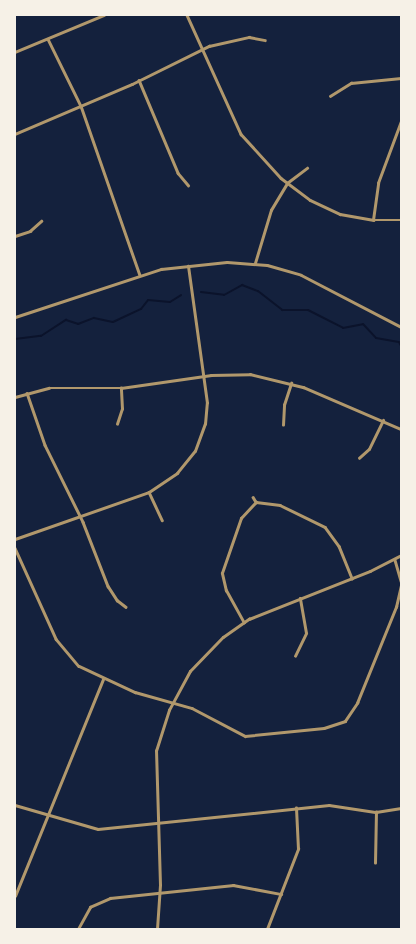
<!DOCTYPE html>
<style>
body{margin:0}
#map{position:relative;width:416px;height:944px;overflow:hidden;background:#14213d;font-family:"Source Sans 3",sans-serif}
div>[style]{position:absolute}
.stream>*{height:2px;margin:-1px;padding:0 1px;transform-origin:1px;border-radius:1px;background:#0b132b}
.minor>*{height:2.5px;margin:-1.25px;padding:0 1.25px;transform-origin:1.25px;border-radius:1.25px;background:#b1986c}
.tertiary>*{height:3px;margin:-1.5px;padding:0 1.5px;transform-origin:1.5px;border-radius:1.5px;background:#b1986c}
span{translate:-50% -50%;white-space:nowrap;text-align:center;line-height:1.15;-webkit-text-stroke:4px #f6f1e7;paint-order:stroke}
.frame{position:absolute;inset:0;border:16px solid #f6f1e7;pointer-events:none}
</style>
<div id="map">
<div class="stream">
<div style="left:201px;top:292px;width:23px;rotate:7deg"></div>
<div style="left:224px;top:295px;width:21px;rotate:-29deg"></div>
<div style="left:242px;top:285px;width:17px;rotate:21deg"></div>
<div style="left:258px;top:291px;width:31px;rotate:38deg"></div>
<div style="left:282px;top:310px;width:26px"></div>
<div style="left:308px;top:310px;width:39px;rotate:27deg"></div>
<div style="left:343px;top:328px;width:20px;rotate:-11deg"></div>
<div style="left:363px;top:324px;width:19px;rotate:47deg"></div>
<div style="left:376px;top:338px;width:23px;rotate:10deg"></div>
<div style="left:399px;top:342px;width:4px;rotate:63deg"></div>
<div style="left:15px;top:339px;width:26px;rotate:-7deg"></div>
<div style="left:41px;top:336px;width:30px;rotate:-33deg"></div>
<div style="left:66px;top:320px;width:13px;rotate:18deg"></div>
<div style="left:78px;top:324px;width:17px;rotate:-21deg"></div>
<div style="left:94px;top:318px;width:19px;rotate:12deg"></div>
<div style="left:113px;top:322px;width:31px;rotate:-25deg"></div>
<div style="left:141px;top:309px;width:11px;rotate:-52deg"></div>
<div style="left:148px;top:300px;width:22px;rotate:5deg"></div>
<div style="left:170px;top:302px;width:13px;rotate:-32deg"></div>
</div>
<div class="minor">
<div style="left:187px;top:15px;width:131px;rotate:65.6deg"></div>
<div style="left:241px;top:134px;width:59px;rotate:47.7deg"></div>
<div style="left:281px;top:178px;width:36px;rotate:37deg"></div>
<div style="left:310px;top:200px;width:33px;rotate:25deg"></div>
<div style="left:340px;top:214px;width:34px;rotate:10deg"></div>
<div style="left:373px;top:220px;width:28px"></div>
<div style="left:48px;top:39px;width:75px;rotate:63.8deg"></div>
<div style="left:81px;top:106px;width:179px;rotate:70.8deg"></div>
<div style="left:15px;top:52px;width:96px;rotate:-22.6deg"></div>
<div style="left:139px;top:80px;width:101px;rotate:67.2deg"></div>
<div style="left:178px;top:173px;width:16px;rotate:50deg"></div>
<div style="left:330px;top:96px;width:25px;rotate:-32deg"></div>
<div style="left:351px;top:83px;width:50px;rotate:-5.7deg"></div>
<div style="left:15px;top:134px;width:127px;rotate:-23.1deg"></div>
<div style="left:132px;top:84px;width:86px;rotate:-26.3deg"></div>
<div style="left:209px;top:46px;width:41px;rotate:-12.7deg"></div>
<div style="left:249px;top:37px;width:16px;rotate:11deg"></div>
<div style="left:373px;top:220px;width:37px;rotate:-82deg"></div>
<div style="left:378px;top:183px;width:66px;rotate:-69.6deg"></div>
<div style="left:15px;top:236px;width:16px;rotate:-18deg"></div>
<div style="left:30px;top:231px;width:15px;rotate:-42deg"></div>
<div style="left:255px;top:263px;width:55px;rotate:-73.2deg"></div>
<div style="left:271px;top:210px;width:31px;rotate:-59deg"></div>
<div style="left:287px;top:183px;width:25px;rotate:-37deg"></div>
<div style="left:27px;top:393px;width:55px;rotate:70.9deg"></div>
<div style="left:45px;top:445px;width:86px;rotate:63.7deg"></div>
<div style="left:83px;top:522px;width:69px;rotate:68.7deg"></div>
<div style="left:108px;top:586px;width:17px;rotate:57deg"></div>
<div style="left:117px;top:600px;width:11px;rotate:38deg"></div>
<div style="left:15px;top:397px;width:35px;rotate:-15deg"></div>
<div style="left:49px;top:388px;width:72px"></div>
<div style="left:121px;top:388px;width:91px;rotate:-8.2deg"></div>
<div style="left:211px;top:375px;width:39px;rotate:-1deg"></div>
<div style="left:250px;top:374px;width:55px;rotate:13.8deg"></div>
<div style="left:303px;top:387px;width:107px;rotate:23.2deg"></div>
<div style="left:117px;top:424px;width:16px;rotate:-72deg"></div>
<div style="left:122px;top:409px;width:21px;rotate:-93deg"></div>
<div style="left:283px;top:425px;width:20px;rotate:-87deg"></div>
<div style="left:284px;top:405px;width:23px;rotate:-72deg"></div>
<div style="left:359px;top:458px;width:13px;rotate:-42deg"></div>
<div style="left:369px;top:449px;width:32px;rotate:-64deg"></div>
<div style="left:149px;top:492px;width:31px;rotate:65deg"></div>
<div style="left:253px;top:497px;width:6px;rotate:59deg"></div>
<div style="left:15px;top:539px;width:142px;rotate:-19.3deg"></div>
<div style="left:149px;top:492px;width:34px;rotate:-34deg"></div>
<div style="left:177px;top:473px;width:28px;rotate:-51deg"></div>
<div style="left:195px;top:451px;width:29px;rotate:-70deg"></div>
<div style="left:205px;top:424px;width:21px;rotate:-85deg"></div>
<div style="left:207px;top:403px;width:138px;rotate:-97.9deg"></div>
<div style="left:15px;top:548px;width:100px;rotate:65.7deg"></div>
<div style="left:56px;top:639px;width:35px;rotate:50deg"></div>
<div style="left:79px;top:666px;width:62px;rotate:24.9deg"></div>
<div style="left:135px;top:692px;width:59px;rotate:15.7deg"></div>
<div style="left:192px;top:708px;width:60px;rotate:27.8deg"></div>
<div style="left:245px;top:736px;width:79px;rotate:-5.8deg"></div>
<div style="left:324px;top:728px;width:22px;rotate:-18deg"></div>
<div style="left:345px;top:721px;width:22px;rotate:-56deg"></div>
<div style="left:357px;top:703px;width:104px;rotate:-67.9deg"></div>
<div style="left:396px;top:607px;width:22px;rotate:-77deg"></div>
<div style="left:395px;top:560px;width:22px;rotate:74deg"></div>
<div style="left:244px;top:623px;width:37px;rotate:-119deg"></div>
<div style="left:226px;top:591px;width:18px;rotate:-103deg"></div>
<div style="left:222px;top:573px;width:58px;rotate:-70.9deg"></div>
<div style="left:241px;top:518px;width:22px;rotate:-47deg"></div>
<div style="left:256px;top:502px;width:24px;rotate:7deg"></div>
<div style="left:280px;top:505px;width:50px;rotate:26.1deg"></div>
<div style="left:325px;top:527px;width:24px;rotate:54deg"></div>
<div style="left:339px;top:546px;width:35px;rotate:68deg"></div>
<div style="left:295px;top:656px;width:25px;rotate:-64deg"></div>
<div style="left:306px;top:633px;width:35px;rotate:-100deg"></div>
<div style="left:15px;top:805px;width:86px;rotate:16.1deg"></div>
<div style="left:98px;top:829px;width:232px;rotate:-5.9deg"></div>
<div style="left:329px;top:805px;width:48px;rotate:8.5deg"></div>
<div style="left:376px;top:812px;width:25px;rotate:-9deg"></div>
<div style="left:375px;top:863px;width:51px;rotate:-88.9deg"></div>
<div style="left:15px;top:896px;width:234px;rotate:-67.9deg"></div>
<div style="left:78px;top:929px;width:25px;rotate:-61deg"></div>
<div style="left:90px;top:907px;width:22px;rotate:-24deg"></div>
<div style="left:110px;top:898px;width:124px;rotate:-6deg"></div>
<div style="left:233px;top:885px;width:49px;rotate:10.6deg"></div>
<div style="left:157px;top:929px;width:44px;rotate:-86.1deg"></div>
<div style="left:160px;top:885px;width:134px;rotate:-91.7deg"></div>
<div style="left:156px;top:751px;width:43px;rotate:-72.4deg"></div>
<div style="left:169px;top:710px;width:44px;rotate:-61.7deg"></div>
<div style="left:190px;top:671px;width:47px;rotate:-45.9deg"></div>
<div style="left:223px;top:637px;width:32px;rotate:-35deg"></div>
<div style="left:249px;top:619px;width:130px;rotate:-21.6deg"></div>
<div style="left:370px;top:571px;width:35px;rotate:-27deg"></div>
<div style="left:267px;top:929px;width:86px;rotate:-68.8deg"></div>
<div style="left:298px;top:849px;width:41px;rotate:-92.8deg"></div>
</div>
<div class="tertiary">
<div style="left:15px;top:317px;width:154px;rotate:-18.2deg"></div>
<div style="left:161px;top:269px;width:66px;rotate:-6.1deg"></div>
<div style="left:227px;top:262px;width:40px;rotate:4.3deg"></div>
<div style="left:267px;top:265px;width:35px;rotate:16deg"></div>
<div style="left:301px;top:275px;width:113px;rotate:27.5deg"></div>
</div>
<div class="frame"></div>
</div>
